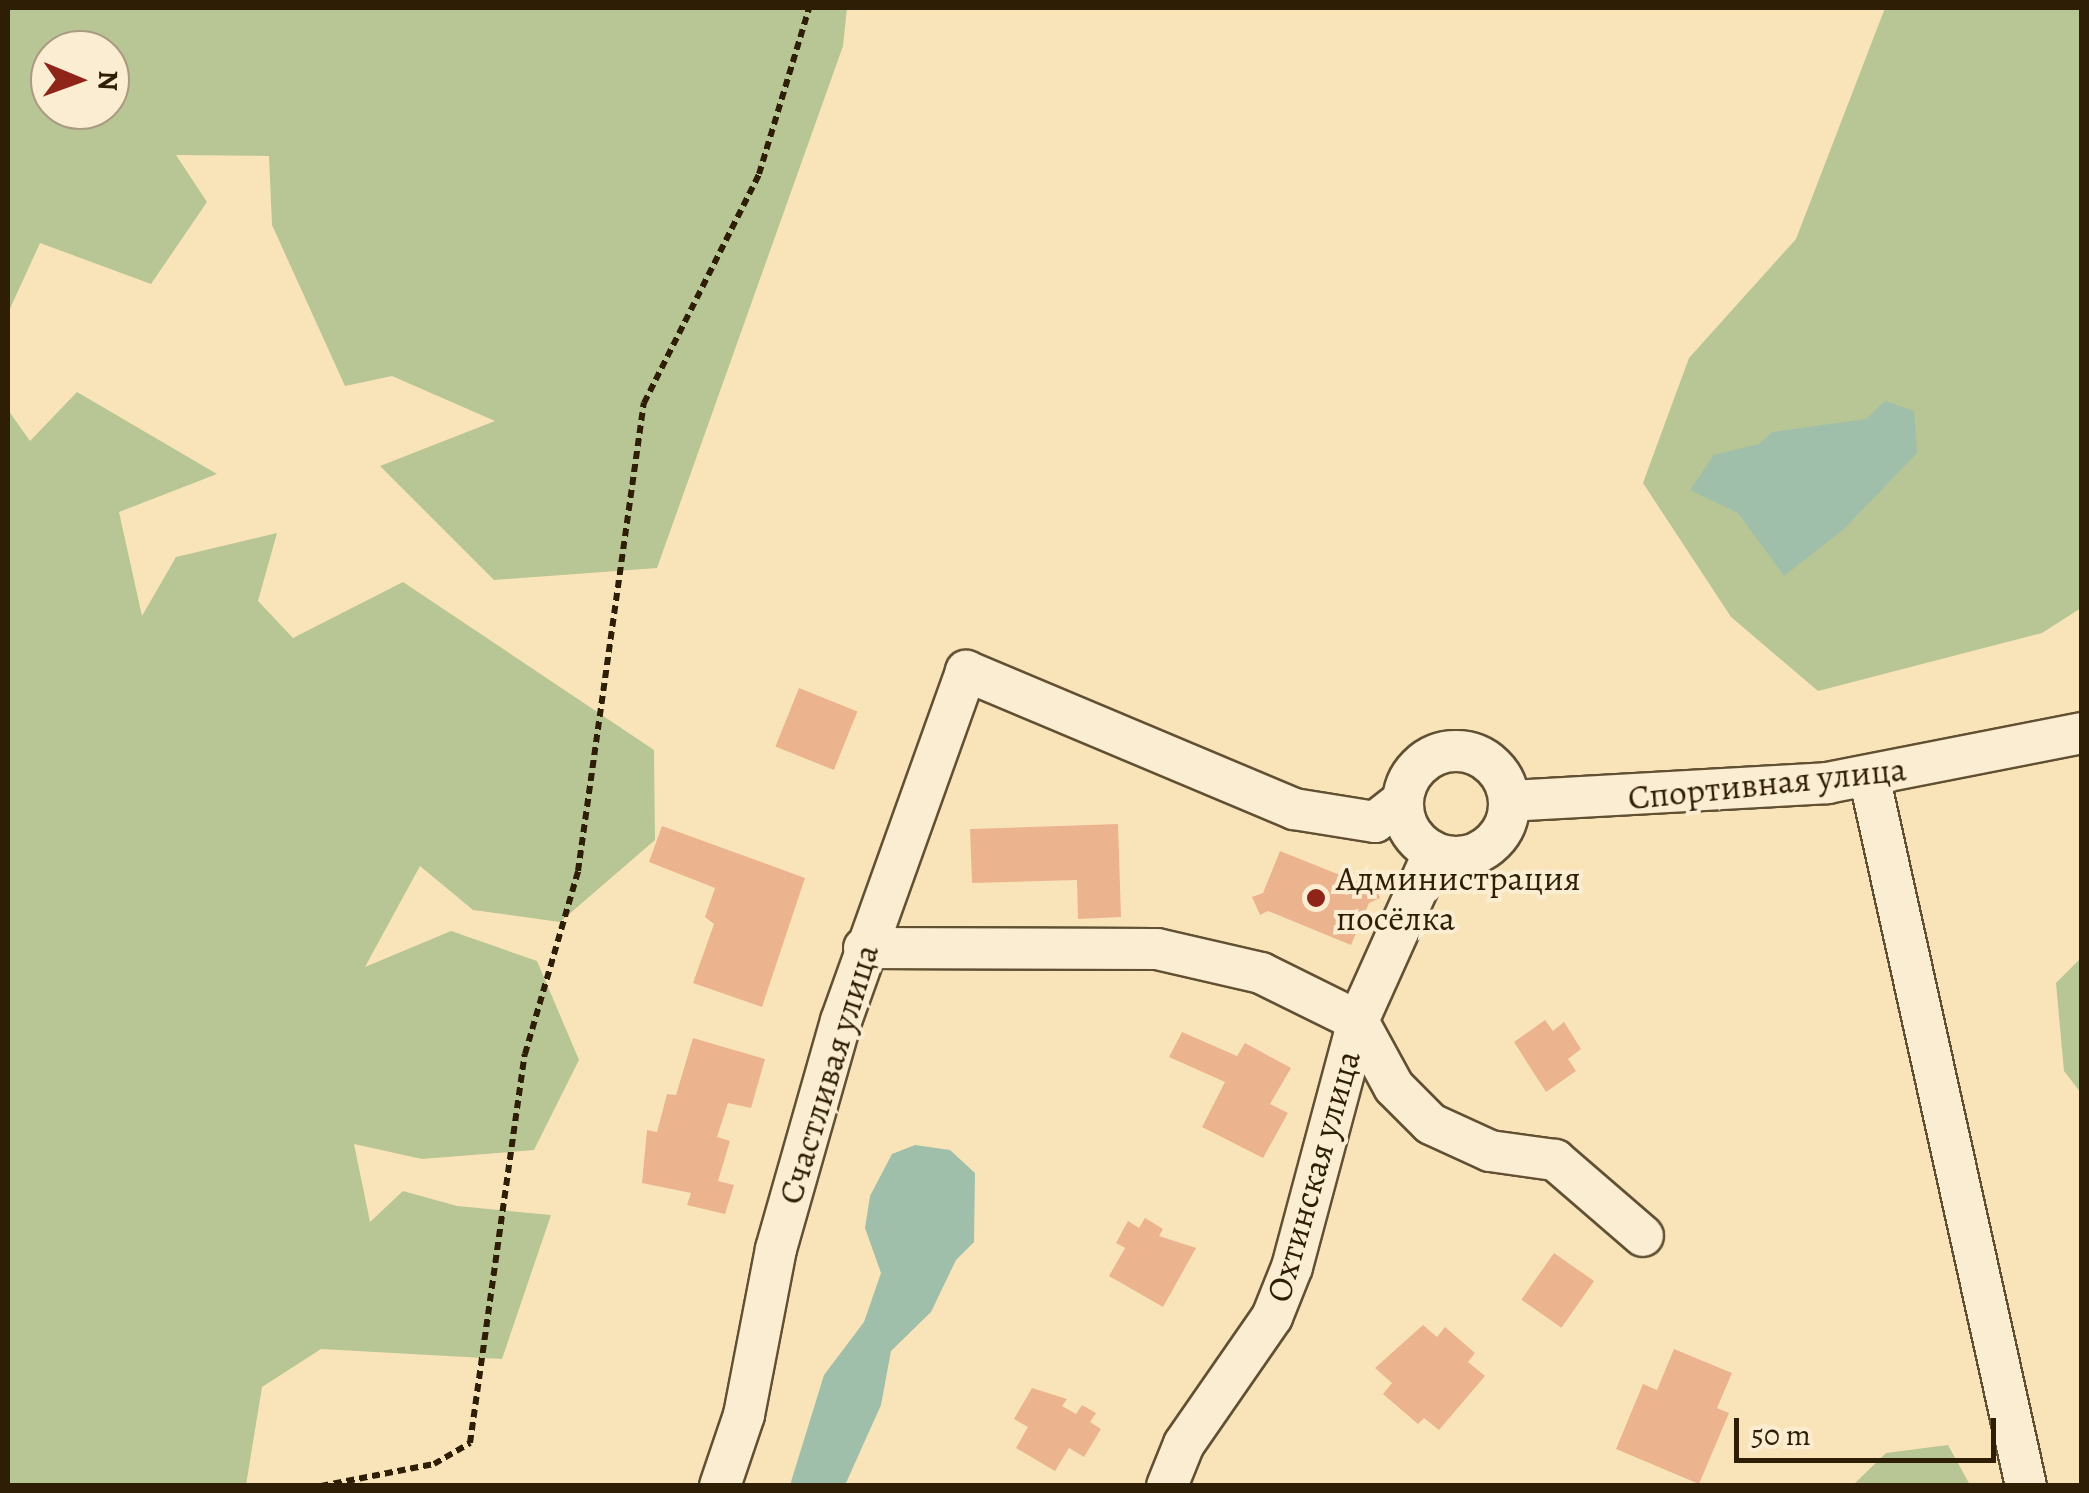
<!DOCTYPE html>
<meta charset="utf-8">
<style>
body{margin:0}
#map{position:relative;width:2089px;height:1493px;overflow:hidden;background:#f9e4ba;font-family:Alegreya,serif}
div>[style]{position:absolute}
.green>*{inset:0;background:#b8c595}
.water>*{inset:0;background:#9fbfaa}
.building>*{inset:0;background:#ebb48f;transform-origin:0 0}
.path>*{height:6px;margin-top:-3px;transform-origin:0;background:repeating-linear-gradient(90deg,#2f1e06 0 8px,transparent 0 13px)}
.roads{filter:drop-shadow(2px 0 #625033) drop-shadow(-2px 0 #625033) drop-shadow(0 2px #625033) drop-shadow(0 -2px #625033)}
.minor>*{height:40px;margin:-20px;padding:0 20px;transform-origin:20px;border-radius:20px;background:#fbedd2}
.minor>.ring{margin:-20px;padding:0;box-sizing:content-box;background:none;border:40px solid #fbedd2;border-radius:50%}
.dots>*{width:28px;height:28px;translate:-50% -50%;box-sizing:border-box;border:5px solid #fbedd2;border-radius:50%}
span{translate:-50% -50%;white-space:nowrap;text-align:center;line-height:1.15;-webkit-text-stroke:8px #fbedd2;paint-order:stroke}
.street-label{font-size:35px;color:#2f1e06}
.poi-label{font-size:35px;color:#2f1e06}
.left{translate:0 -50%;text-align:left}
.frame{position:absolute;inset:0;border:10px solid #2f1e06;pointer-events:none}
.north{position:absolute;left:30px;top:30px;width:100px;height:100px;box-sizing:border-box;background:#fbedd2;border:2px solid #a99a80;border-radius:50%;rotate:91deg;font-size:28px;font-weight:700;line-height:40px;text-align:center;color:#2f1e06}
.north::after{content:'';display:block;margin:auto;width:35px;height:45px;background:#8f2418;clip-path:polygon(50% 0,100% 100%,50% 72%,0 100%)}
.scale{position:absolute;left:1734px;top:1418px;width:262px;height:45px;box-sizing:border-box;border:5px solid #2f1e06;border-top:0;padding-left:12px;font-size:30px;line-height:35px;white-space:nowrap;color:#2f1e06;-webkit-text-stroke:8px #fbedd2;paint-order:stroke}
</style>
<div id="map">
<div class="green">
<div style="clip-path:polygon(evenodd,8px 8px,847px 8px,843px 46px,657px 568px,494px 580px,380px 466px,495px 421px,392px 376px,345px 386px,272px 225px,269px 156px,176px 155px,207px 202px,151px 284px,40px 243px,8px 313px,8px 8px,110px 50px,110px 110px,50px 110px,50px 50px,110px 50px)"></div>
<div style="clip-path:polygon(1885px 8px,2081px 8px,2081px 608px,2042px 633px,1818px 691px,1731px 617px,1643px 483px,1689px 358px,1796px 239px)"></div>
<div style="clip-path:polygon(77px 392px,217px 474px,119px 512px,142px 616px,176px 557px,277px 533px,258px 601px,293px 638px,403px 582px,654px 750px,655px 840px,560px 922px,473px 910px,420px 866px,365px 967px,451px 931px,537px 961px,579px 1060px,534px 1150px,422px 1159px,354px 1144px,370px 1222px,403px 1191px,457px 1206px,551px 1215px,502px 1359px,321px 1349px,262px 1387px,246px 1485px,8px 1485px,8px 410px,30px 441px)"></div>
<div style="clip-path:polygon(2081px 958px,2081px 1093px,2064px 1071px,2056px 983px)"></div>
<div style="clip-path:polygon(1948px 1445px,1970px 1485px,1853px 1485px,1886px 1453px)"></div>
</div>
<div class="water">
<div style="clip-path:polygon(1885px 401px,1914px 411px,1917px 453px,1844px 529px,1784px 576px,1738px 513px,1690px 490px,1714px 455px,1759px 444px,1772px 432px,1866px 419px)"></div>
<div style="clip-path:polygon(915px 1145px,950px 1150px,975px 1173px,974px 1242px,956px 1260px,931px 1312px,891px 1351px,881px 1405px,846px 1483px,790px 1485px,824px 1375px,864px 1322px,881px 1273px,865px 1228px,870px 1196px,892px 1154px)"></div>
</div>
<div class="building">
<div style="left:799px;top:688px;width:63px;height:63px;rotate:22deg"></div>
<div style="clip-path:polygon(1118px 824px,1121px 917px,1078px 919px,1077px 880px,972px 883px,970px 829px)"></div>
<div style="clip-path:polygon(662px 826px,805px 878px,762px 1007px,693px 983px,714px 924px,705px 917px,715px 888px,649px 862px)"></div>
<div style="clip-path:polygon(1280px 851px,1365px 885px,1373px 881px,1380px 898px,1369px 903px,1351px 945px,1268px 911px,1260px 915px,1252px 897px,1263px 893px)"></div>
<div style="clip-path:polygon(1545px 1020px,1553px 1031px,1564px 1022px,1581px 1049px,1568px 1059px,1576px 1071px,1546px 1092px,1514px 1042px)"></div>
<div style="clip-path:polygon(1182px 1032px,1237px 1056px,1245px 1043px,1291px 1068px,1270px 1104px,1288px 1113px,1263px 1158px,1202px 1127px,1225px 1082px,1169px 1057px)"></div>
<div style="clip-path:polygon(693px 1038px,765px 1059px,751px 1108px,728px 1103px,717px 1137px,730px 1141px,718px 1181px,734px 1185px,725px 1214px,687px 1205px,691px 1193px,642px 1183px,647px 1130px,657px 1132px,667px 1094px,676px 1095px)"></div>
<div style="clip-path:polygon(1145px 1218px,1163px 1229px,1159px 1236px,1196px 1248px,1163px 1307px,1109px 1276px,1125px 1248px,1116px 1243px,1128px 1221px,1139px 1228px)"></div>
<div style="left:1554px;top:1253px;width:49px;height:57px;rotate:35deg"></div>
<div style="clip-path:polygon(1423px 1325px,1437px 1337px,1445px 1327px,1475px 1353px,1468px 1362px,1485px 1376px,1439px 1430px,1424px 1418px,1418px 1424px,1383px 1394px,1392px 1383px,1375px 1368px)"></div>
<div style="clip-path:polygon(1674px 1349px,1732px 1373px,1717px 1408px,1729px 1413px,1699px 1484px,1616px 1449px,1643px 1384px,1657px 1390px)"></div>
<div style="clip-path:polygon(1032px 1388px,1067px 1399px,1062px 1406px,1076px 1414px,1082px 1405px,1096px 1413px,1090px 1422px,1101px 1429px,1084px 1457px,1069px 1448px,1055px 1471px,1016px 1448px,1028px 1427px,1014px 1419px)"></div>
</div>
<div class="path">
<div style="left:321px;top:1486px;width:115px;rotate:-11deg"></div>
<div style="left:434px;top:1464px;width:42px;rotate:-30.3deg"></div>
<div style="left:470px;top:1443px;width:393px;rotate:-82deg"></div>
<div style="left:525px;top:1054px;width:191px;rotate:-73.8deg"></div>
<div style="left:578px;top:871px;width:473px;rotate:-82deg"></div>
<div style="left:644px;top:403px;width:256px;rotate:-63.3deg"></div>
<div style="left:759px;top:174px;width:173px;rotate:-73.2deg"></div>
</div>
<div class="roads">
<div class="minor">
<div class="ring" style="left:1403px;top:751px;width:66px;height:66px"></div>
<div style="left:1869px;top:776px;width:727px;rotate:77.53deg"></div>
<div style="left:1509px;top:801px;width:319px;rotate:-3.2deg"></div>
<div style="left:1827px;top:783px;width:260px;rotate:-11.1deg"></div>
<div style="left:864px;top:948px;width:293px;rotate:0.2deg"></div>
<div style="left:1157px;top:949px;width:107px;rotate:13deg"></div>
<div style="left:1261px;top:973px;width:108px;rotate:26.3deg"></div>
<div style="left:1358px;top:1021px;width:75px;rotate:61.4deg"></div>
<div style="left:1394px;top:1087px;width:52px;rotate:45deg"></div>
<div style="left:1431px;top:1124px;width:65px;rotate:24.6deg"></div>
<div style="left:1490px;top:1151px;width:66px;rotate:7.9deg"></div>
<div style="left:1555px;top:1160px;width:116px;rotate:40.8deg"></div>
<div style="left:720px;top:1486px;width:75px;rotate:-71.3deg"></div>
<div style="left:744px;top:1415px;width:169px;rotate:-79.1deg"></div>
<div style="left:776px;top:1249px;width:237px;rotate:-74.1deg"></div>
<div style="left:841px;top:1021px;width:372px;rotate:-70.3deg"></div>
<div style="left:966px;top:671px;width:356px;rotate:22.8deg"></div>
<div style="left:1294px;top:809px;width:82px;rotate:9.1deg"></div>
<div style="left:1375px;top:822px;width:34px;rotate:-38deg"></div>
<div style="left:1167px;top:1486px;width:45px;rotate:-68deg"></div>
<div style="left:1184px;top:1444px;width:155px;rotate:-55.3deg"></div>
<div style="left:1272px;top:1317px;width:54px;rotate:-68.2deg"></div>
<div style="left:1292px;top:1267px;width:255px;rotate:-75deg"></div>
<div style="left:1358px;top:1021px;width:185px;rotate:-65.8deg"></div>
</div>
</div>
<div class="dots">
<div style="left:1316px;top:898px;background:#8f2418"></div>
</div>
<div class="street-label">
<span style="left:1767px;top:783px;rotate:-6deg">Спортивная улица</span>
<span style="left:828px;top:1074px;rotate:-73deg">Счастливая улица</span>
<span style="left:1313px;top:1176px;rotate:-74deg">Охтинская улица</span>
</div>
<div class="poi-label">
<span class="left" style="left:1336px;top:898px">Администрация<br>посёлка</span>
</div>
<div class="frame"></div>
<div class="north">N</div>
<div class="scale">50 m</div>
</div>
